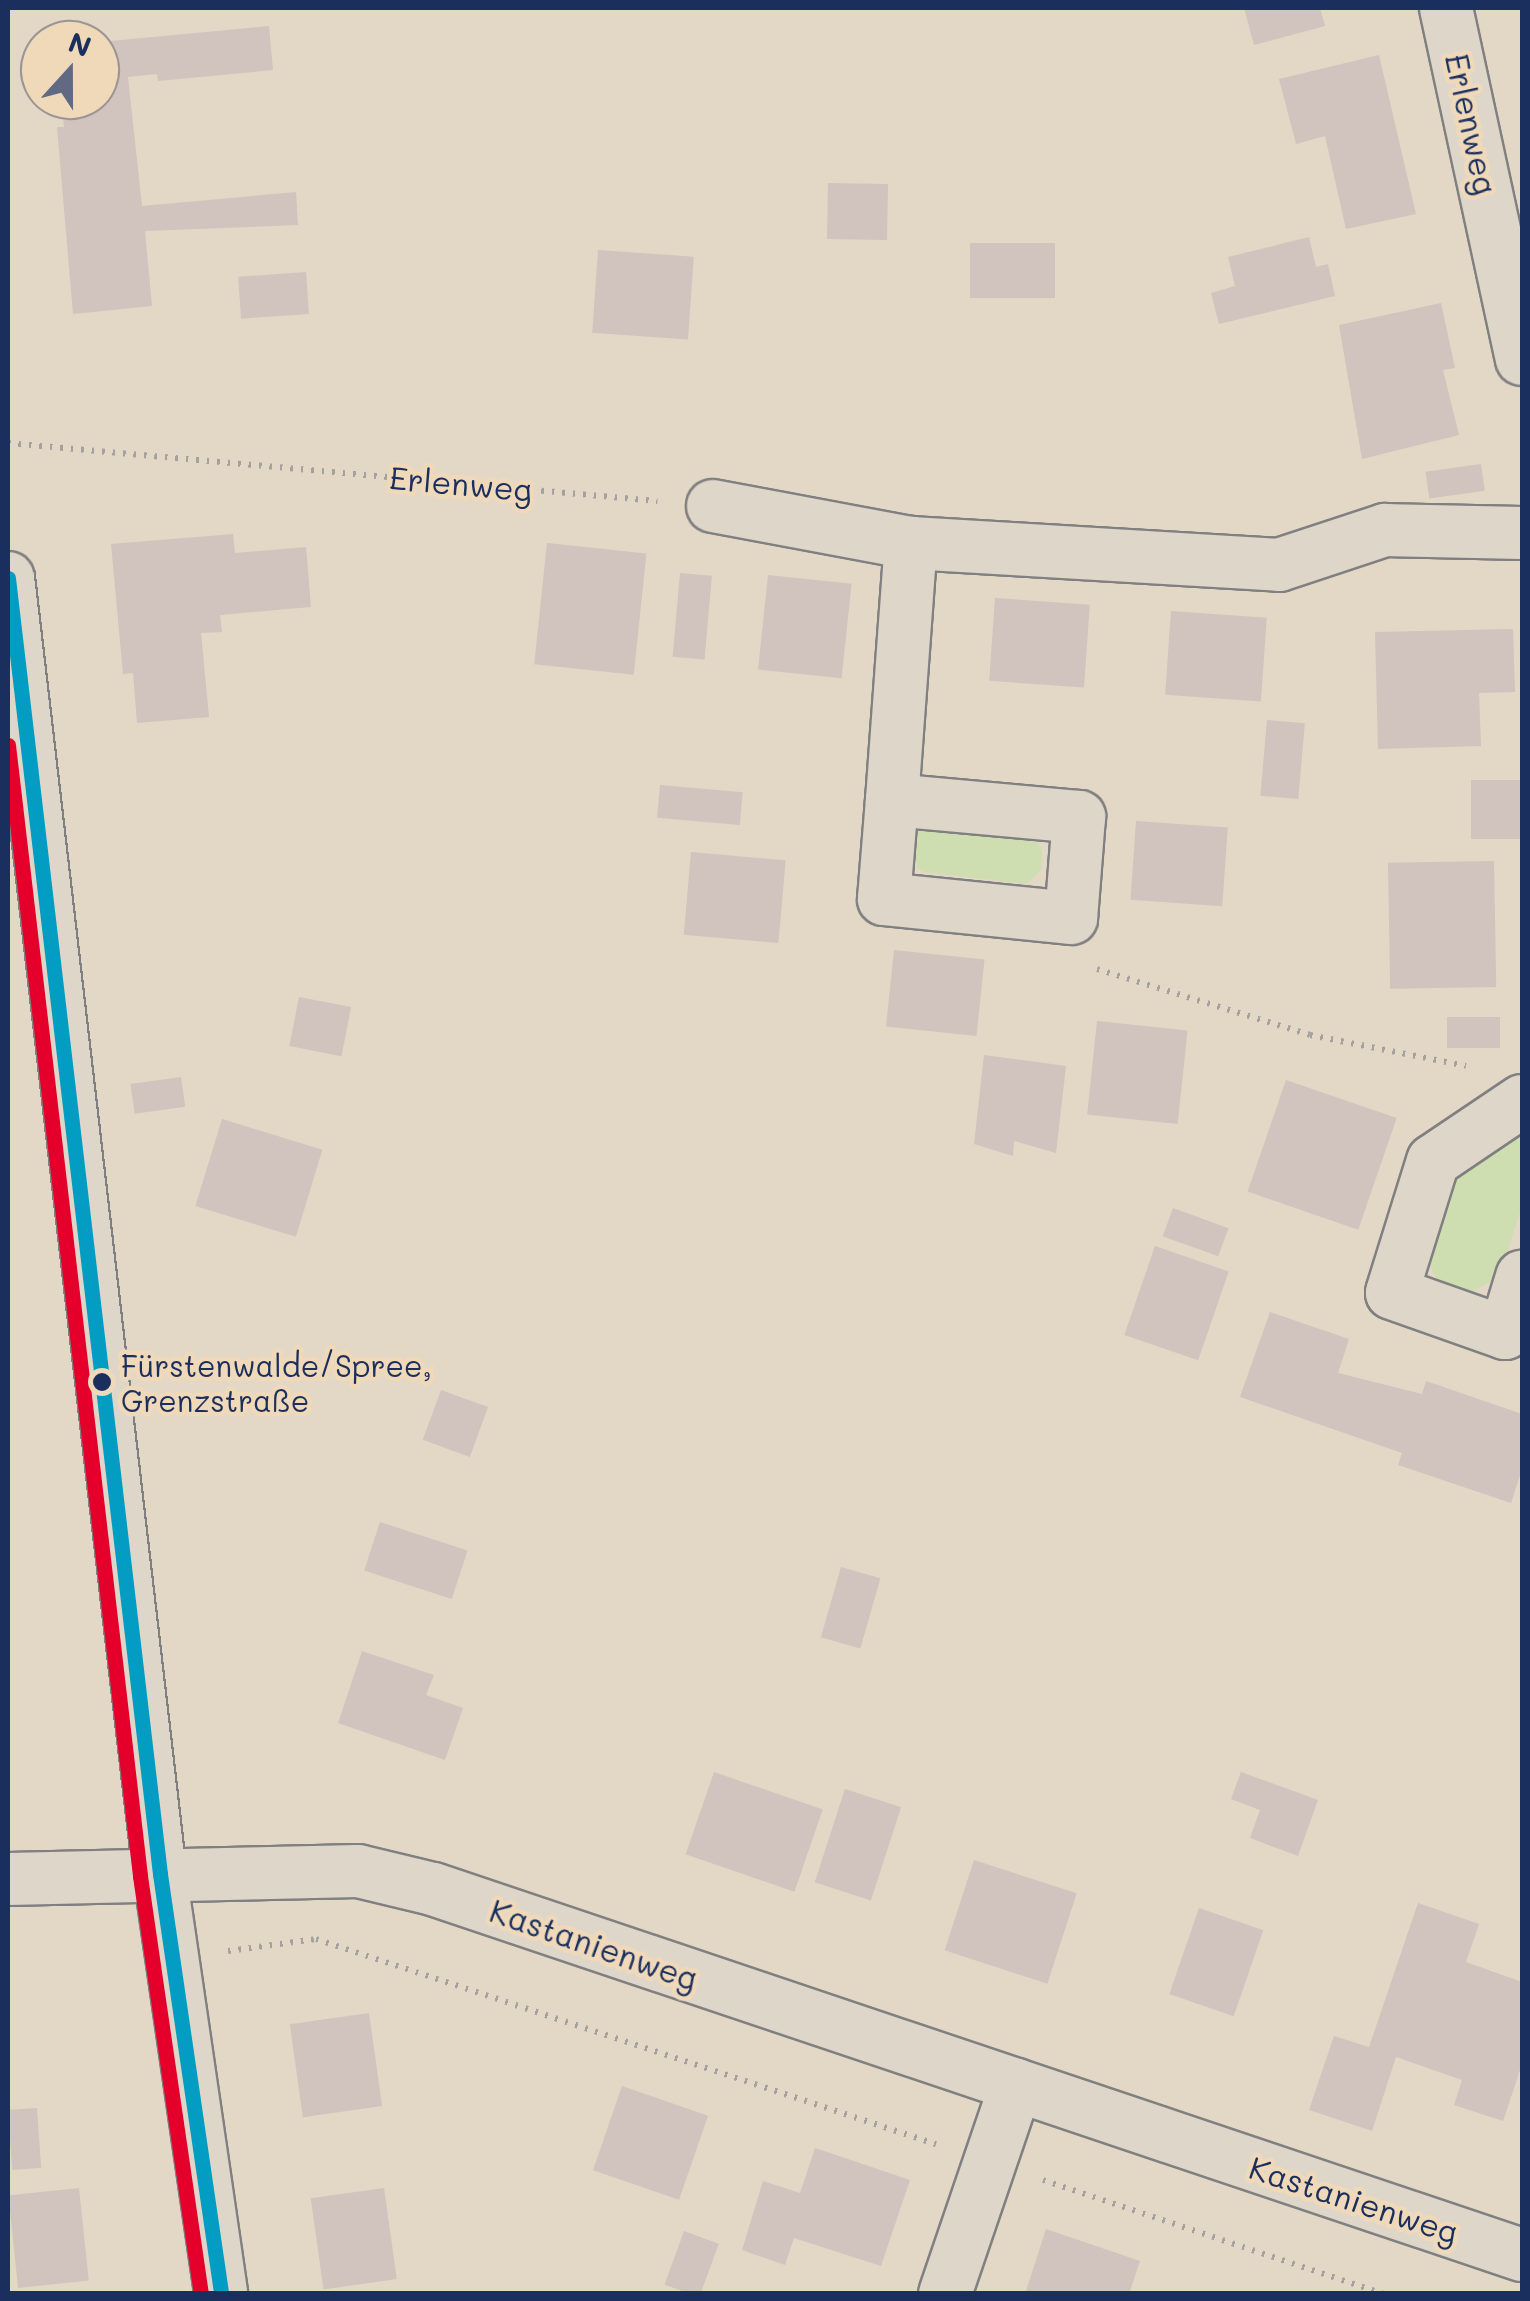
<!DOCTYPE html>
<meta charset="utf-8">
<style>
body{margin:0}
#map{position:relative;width:1530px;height:2301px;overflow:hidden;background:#e3d7c6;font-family:Mali,sans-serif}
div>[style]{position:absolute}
.green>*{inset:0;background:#cedeb1}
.building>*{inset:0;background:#d1c3bd;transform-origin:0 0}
.path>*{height:6px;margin-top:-3px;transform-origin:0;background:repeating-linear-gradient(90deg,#a4a19e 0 2.5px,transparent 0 10.5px)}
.roads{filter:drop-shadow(2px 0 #818081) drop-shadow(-2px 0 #818081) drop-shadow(0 2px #818081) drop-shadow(0 -2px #818081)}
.minor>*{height:52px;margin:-26px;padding:0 26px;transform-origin:26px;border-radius:26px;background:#dfd6ca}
.bus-1>*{height:15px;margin:-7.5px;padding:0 7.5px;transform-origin:7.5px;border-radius:7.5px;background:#039dc3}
.bus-2>*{height:15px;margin:-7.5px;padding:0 7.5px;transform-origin:7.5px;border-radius:7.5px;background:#e4002b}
.dots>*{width:28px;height:28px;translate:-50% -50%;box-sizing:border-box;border:5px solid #f0d9b9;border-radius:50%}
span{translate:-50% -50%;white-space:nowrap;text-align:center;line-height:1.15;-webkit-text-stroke:9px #f0d9b9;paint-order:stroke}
.bus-label{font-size:30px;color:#1b2f5e}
.left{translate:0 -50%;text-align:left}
.street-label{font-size:32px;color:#1b2f5e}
.frame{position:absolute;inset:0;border:10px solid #1b2f5e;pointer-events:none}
.north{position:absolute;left:20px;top:20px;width:100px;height:100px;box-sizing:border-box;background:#f0d9b9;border:2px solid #9b9595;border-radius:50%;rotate:21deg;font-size:28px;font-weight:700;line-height:40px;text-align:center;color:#1b2f5e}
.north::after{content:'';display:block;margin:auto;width:35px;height:45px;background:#616a82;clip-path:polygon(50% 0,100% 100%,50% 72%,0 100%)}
</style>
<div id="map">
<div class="green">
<div style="clip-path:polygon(923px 828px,1034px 839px,1042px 849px,1041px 870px,1026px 884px,923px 872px,910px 862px,910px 838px)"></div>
<div style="clip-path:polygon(1522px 1131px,1522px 1206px,1499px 1277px,1463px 1297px,1441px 1288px,1423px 1251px,1449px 1177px)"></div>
</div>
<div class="building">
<div style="clip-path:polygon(1244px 8px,1320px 8px,1325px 26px,1254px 45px)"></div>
<div style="clip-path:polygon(269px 26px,273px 70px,158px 81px,157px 74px,128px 77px,142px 206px,296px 192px,298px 225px,145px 231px,152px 306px,73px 314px,57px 127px,64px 127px,61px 100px,100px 100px,100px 42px)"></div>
<div style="clip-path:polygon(1379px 55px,1416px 214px,1346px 229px,1325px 136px,1296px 144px,1279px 79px)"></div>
<div style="left:828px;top:183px;width:60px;height:56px;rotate:1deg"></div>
<div style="clip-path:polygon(1309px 237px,1316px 267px,1328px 264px,1335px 296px,1219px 324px,1211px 293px,1235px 286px,1228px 257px)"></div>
<div style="left:1055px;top:243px;width:55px;height:85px;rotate:90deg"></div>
<div style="left:598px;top:250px;width:96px;height:83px;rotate:4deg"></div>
<div style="left:306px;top:272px;width:42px;height:68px;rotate:86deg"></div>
<div style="clip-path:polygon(1441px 303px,1455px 368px,1443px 370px,1459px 435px,1362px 459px,1339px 325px)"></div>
<div style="left:1481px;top:464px;width:27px;height:56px;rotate:82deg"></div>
<div style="clip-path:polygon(233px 534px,235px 553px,306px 547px,311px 607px,220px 615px,222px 632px,201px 633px,209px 717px,137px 723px,133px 673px,123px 674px,111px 544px)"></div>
<div style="left:547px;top:543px;width:100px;height:122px;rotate:6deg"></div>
<div style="left:680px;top:573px;width:32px;height:84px;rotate:5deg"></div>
<div style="left:768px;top:575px;width:84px;height:95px;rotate:6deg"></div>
<div style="left:995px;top:598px;width:95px;height:83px;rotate:4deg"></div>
<div style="left:1171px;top:611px;width:96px;height:84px;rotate:4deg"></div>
<div style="clip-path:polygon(1513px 629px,1515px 692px,1479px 693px,1481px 746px,1378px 749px,1375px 632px)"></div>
<div style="left:1267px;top:720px;width:38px;height:76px;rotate:5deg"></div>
<div style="left:1522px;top:780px;width:59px;height:51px;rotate:90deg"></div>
<div style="left:660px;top:785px;width:83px;height:33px;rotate:5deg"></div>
<div style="left:1136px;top:821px;width:92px;height:79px;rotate:4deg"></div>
<div style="left:691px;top:852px;width:95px;height:83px;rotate:5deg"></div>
<div style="left:1494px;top:861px;width:126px;height:106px;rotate:89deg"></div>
<div style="left:894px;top:950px;width:91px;height:77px;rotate:6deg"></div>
<div style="left:299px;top:997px;width:53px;height:50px;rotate:11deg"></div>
<div style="left:1447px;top:1017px;width:53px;height:31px"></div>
<div style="left:1097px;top:1021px;width:91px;height:94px;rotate:6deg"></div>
<div style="clip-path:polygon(984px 1055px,1066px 1066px,1056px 1153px,1014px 1141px,1013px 1156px,974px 1144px)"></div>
<div style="left:181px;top:1077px;width:30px;height:51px;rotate:82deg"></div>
<div style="left:1286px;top:1080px;width:117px;height:118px;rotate:19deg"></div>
<div style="left:222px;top:1119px;width:105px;height:91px;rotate:17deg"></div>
<div style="left:1173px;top:1208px;width:59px;height:30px;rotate:20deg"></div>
<div style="left:1155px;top:1246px;width:78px;height:94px;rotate:19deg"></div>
<div style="clip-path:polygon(1270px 1312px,1349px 1339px,1338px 1373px,1422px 1394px,1426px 1381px,1522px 1414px,1522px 1469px,1511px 1503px,1398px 1465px,1402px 1453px,1240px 1397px)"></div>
<div style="left:441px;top:1390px;width:50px;height:53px;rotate:20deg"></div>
<div style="left:380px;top:1522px;width:92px;height:51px;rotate:18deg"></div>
<div style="left:841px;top:1567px;width:41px;height:73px;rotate:16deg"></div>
<div style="clip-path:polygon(362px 1651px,434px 1675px,426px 1695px,463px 1708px,445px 1760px,338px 1723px)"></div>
<div style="left:714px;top:1772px;width:115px;height:87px;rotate:19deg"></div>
<div style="clip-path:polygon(1241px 1772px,1318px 1800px,1298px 1856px,1250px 1838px,1260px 1810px,1231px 1799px)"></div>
<div style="left:845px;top:1789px;width:59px;height:98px;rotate:18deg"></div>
<div style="left:974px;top:1860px;width:108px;height:95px;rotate:18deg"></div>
<div style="clip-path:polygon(1418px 1903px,1479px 1924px,1466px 1962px,1522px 1982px,1522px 2064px,1503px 2121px,1454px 2105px,1462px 2080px,1396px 2057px,1372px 2131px,1309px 2110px,1334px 2036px,1369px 2047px)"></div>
<div style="left:1199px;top:1908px;width:68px;height:91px;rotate:19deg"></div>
<div style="left:369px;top:2013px;width:94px;height:80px;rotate:82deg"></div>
<div style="left:622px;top:2086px;width:91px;height:89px;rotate:19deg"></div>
<div style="left:37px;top:2108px;width:60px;height:29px;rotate:86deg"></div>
<div style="clip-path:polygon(815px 2148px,910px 2180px,881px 2266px,794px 2238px,785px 2265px,742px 2250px,763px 2181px,800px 2193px)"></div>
<div style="left:79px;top:2188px;width:93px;height:71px;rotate:84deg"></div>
<div style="left:384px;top:2188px;width:92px;height:74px;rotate:82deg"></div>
<div style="clip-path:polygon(1046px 2229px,1140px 2261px,1129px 2294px,1025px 2294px)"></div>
<div style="left:684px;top:2231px;width:37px;height:57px;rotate:20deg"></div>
</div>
<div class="path">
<div style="left:8px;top:443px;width:652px;rotate:5.11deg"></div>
<div style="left:1097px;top:969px;width:223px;rotate:17.2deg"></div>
<div style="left:1310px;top:1035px;width:159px;rotate:11.2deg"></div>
<div style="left:228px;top:1951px;width:89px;rotate:-7.8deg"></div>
<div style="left:316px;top:1939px;width:653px;rotate:18.3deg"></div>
<div style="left:1043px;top:2180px;width:360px;rotate:18.5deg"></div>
</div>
<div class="roads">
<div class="minor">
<div style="left:1446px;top:8px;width:359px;rotate:77.8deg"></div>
<div style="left:713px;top:506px;width:201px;rotate:10.6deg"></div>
<div style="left:911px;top:543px;width:369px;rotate:3.4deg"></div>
<div style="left:1279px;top:565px;width:112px;rotate:-18.3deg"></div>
<div style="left:1385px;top:530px;width:137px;rotate:1.3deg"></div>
<div style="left:8px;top:578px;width:1305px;rotate:83.31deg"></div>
<div style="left:160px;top:1874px;width:424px;rotate:81.7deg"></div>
<div style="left:892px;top:800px;width:188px;rotate:5.2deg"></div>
<div style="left:1079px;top:817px;width:101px;rotate:94.5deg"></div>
<div style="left:1071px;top:918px;width:188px;rotate:-174.2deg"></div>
<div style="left:884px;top:899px;width:99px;rotate:-85.4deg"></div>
<div style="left:892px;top:800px;width:258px;rotate:-85.8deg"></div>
<div style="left:1522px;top:1101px;width:107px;rotate:146deg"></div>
<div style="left:1433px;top:1161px;width:138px;rotate:107.3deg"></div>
<div style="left:1392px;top:1293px;width:120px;rotate:19.5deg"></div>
<div style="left:1505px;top:1333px;width:59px;rotate:-73.1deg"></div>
<div style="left:8px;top:1879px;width:350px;rotate:-1.3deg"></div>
<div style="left:358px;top:1871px;width:77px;rotate:13.5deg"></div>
<div style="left:433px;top:1889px;width:1149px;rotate:18.58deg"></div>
<div style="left:945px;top:2294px;width:221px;rotate:-71.2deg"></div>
</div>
</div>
<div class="bus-1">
<div style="left:8px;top:578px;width:1305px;rotate:83.31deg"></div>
<div style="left:160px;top:1874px;width:424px;rotate:81.7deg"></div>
</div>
<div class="bus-2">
<div style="left:8px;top:745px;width:1139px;rotate:83.34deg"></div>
<div style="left:140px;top:1876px;width:422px;rotate:81.7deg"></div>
</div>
<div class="dots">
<div style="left:102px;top:1382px;background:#1b2f5e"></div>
</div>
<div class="bus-label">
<span class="left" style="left:121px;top:1382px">Fürstenwalde/Spree,<br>Grenzstraße</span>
</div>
<div class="street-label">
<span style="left:1472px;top:124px;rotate:78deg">Erlenweg</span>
<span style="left:461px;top:483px;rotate:5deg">Erlenweg</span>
<span style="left:594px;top:1944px;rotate:19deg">Kastanienweg</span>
<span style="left:1354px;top:2199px;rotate:18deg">Kastanienweg</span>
</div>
<div class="frame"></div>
<div class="north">N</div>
</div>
